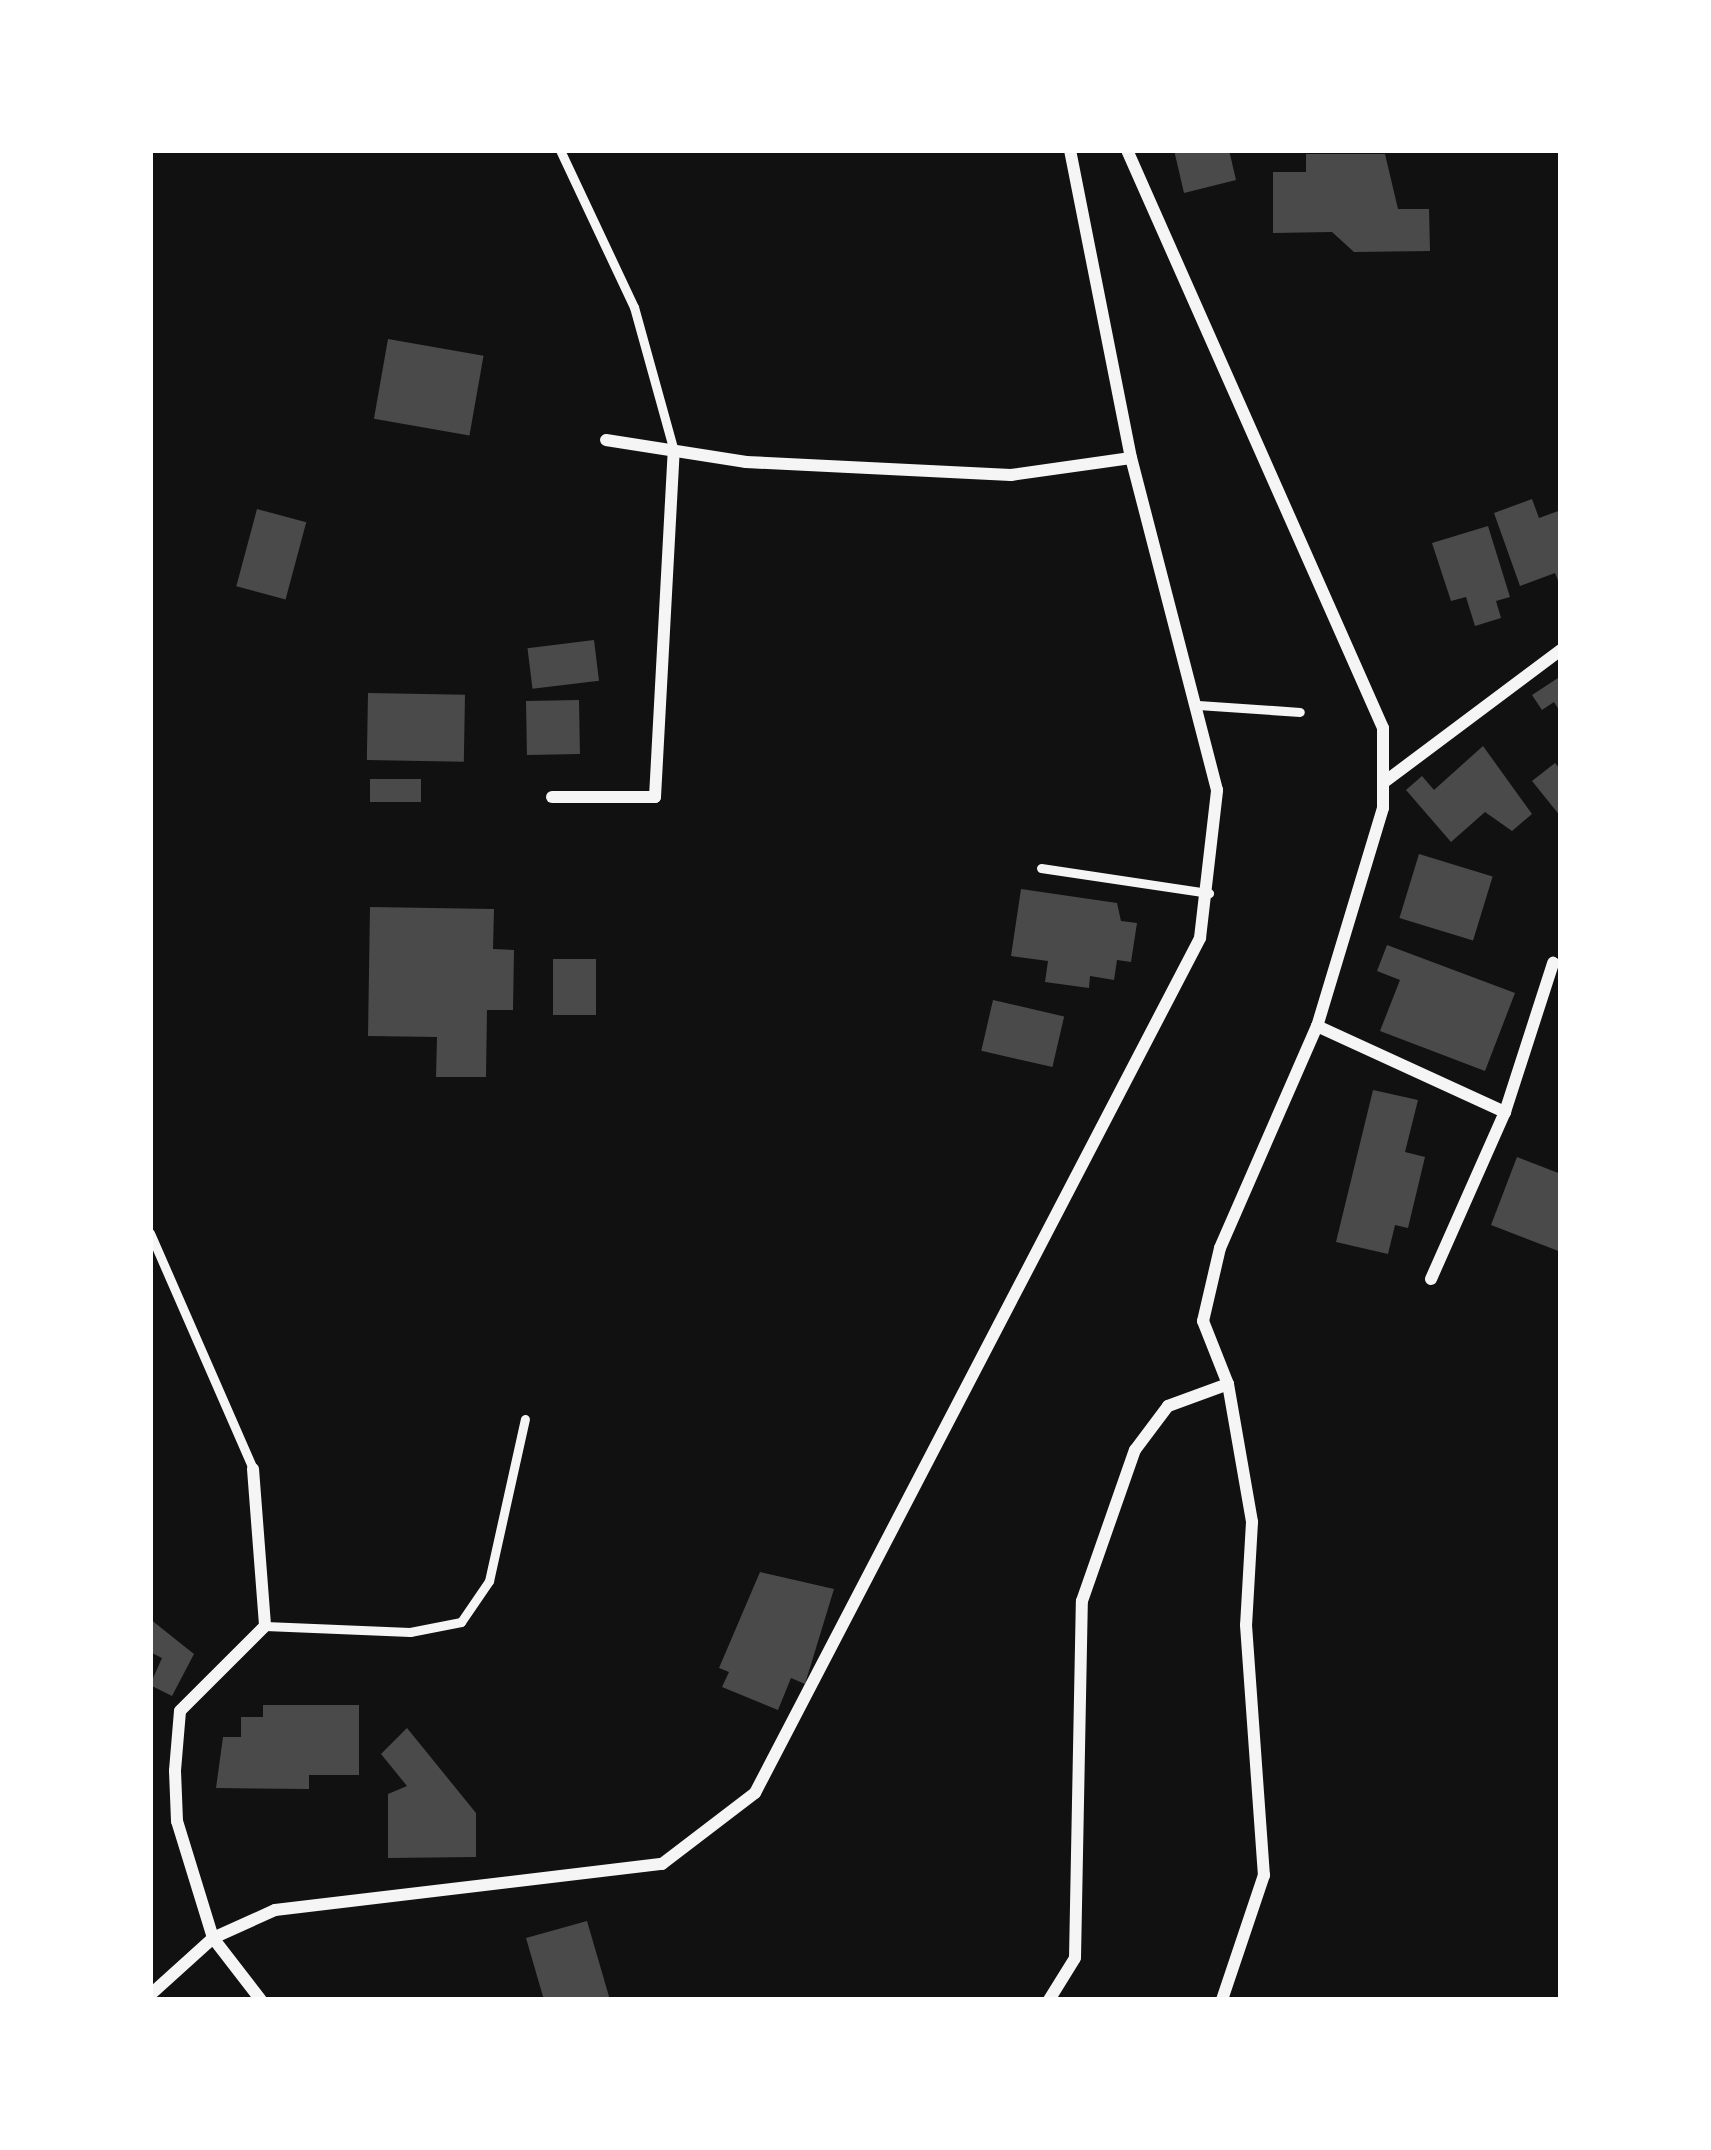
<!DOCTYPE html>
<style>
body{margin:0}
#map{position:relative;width:1711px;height:2150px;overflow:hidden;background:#111;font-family:Helvetica,sans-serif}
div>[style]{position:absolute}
.building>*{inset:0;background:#4a4a4a;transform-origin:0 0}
.service>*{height:9px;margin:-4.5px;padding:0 4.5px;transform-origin:4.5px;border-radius:4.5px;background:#f5f5f5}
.minor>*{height:12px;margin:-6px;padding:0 6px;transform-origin:6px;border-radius:6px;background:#f5f5f5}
span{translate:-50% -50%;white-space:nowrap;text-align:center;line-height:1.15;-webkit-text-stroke:9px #fff;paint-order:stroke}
.frame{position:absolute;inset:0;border:153px solid #fff;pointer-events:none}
</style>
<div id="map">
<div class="building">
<div style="clip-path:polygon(1174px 150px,1229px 150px,1236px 180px,1184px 193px)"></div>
<div style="clip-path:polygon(1306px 154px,1385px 154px,1398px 209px,1429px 209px,1430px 251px,1354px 252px,1332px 232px,1273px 233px,1273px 172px,1306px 172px)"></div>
<div style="left:388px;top:339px;width:97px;height:81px;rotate:10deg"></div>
<div style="clip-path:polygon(1532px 499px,1539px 518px,1561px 510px,1561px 588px,1555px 573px,1520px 586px,1494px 513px)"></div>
<div style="left:257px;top:509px;width:51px;height:80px;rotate:15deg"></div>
<div style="clip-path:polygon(1488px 526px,1510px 597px,1496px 601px,1501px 618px,1475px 626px,1466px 597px,1451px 601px,1432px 543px)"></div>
<div style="left:594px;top:640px;width:41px;height:67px;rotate:83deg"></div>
<div style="clip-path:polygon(1561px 676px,1561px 713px,1554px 702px,1542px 710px,1532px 695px)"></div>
<div style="left:368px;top:693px;width:97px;height:67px;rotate:1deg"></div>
<div style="left:579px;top:700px;width:54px;height:53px;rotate:89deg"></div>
<div style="clip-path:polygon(1483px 746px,1532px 814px,1512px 831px,1485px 812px,1451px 842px,1406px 790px,1422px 776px,1434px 790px)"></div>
<div style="clip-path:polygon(1555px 763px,1561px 770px,1561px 817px,1532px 781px)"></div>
<div style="left:421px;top:779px;width:23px;height:51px;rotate:90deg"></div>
<div style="left:1419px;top:854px;width:77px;height:67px;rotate:17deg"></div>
<div style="clip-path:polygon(1021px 889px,1117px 903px,1121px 921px,1137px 923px,1131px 962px,1117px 960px,1114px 980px,1090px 976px,1089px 988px,1045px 982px,1048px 961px,1011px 956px)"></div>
<div style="clip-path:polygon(370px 907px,494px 909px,493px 949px,514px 950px,513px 1010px,487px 1010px,486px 1077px,436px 1077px,437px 1037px,368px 1036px)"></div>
<div style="clip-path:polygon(1387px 945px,1515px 993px,1485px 1071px,1380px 1031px,1400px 980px,1377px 971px)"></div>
<div style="left:596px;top:959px;width:56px;height:43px;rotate:90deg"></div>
<div style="left:993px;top:1000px;width:73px;height:52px;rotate:13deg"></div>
<div style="clip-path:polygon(1373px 1090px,1418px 1100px,1405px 1152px,1425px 1157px,1408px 1228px,1395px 1225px,1388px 1254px,1336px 1242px)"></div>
<div style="clip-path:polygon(1517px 1157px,1561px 1174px,1561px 1252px,1491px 1225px)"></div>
<div style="clip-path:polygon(760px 1572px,834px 1589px,805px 1684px,791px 1678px,778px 1710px,722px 1687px,729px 1672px,719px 1668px)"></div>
<div style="clip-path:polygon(150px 1619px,194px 1654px,172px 1696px,150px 1685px,162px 1658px,150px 1652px)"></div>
<div style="clip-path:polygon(263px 1705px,359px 1705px,359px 1775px,309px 1775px,309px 1789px,216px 1788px,223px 1737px,241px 1737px,241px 1717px,263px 1717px)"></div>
<div style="clip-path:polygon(407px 1728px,476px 1813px,476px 1857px,388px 1858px,388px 1794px,407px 1786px,381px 1754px)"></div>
<div style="clip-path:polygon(587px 1921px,610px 2000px,544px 2000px,526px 1938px)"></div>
</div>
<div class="service">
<div style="left:560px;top:150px;width:174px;rotate:64.8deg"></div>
<div style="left:634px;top:307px;width:149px;rotate:74.5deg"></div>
<div style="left:1198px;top:705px;width:102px;rotate:3.9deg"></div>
<div style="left:1041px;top:868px;width:170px;rotate:8.5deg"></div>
<div style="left:150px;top:1233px;width:257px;rotate:66.4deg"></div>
<div style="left:265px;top:1626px;width:145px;rotate:2.4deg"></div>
<div style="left:410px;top:1632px;width:52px;rotate:-11.1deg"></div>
<div style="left:461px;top:1622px;width:50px;rotate:-55.7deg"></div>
<div style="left:489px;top:1581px;width:166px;rotate:-77.5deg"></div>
</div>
<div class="minor">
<div style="left:1127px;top:150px;width:632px;rotate:66.11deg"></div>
<div style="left:1383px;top:728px;width:80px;rotate:90deg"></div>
<div style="left:1383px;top:808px;width:228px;rotate:106.8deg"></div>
<div style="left:1317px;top:1026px;width:242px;rotate:113.6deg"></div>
<div style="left:1220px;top:1248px;width:75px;rotate:103.1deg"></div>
<div style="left:1203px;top:1321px;width:68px;rotate:68.4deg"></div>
<div style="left:1228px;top:1384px;width:140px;rotate:80.1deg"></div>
<div style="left:1252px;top:1522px;width:103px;rotate:93.3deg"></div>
<div style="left:1246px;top:1625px;width:251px;rotate:85.9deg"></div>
<div style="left:1264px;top:1875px;width:132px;rotate:108.6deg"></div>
<div style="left:606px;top:440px;width:142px;rotate:8.9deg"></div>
<div style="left:746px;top:462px;width:265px;rotate:2.8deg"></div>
<div style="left:1011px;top:475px;width:121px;rotate:-8.1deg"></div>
<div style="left:1383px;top:783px;width:222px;rotate:-36.8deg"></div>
<div style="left:552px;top:797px;width:103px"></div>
<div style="left:655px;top:797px;width:347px;rotate:-86.9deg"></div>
<div style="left:1317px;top:1026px;width:207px;rotate:24.6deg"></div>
<div style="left:1505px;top:1112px;width:157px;rotate:-72.1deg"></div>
<div style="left:1431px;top:1279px;width:183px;rotate:-66.1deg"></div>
<div style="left:253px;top:1469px;width:157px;rotate:85.6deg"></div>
<div style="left:265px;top:1626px;width:120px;rotate:135deg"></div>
<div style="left:180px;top:1711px;width:60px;rotate:94.8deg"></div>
<div style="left:175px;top:1771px;width:50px;rotate:87.7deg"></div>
<div style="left:177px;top:1821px;width:122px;rotate:72.9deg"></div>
<div style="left:213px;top:1938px;width:78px;rotate:52.3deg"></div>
<div style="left:150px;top:1995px;width:85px;rotate:-42.1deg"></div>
<div style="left:213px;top:1938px;width:68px;rotate:-24.3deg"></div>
<div style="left:275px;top:1910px;width:390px;rotate:-6.8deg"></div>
<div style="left:662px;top:1864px;width:117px;rotate:-37.4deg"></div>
<div style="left:755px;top:1793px;width:964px;rotate:-62.5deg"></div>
<div style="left:1200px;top:938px;width:149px;rotate:-83.4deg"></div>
<div style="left:1217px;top:790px;width:343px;rotate:-104.5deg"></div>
<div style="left:1131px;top:458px;width:314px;rotate:-101.2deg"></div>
<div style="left:1049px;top:2000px;width:49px;rotate:-58.2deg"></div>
<div style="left:1075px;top:1958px;width:357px;rotate:-88.9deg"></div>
<div style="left:1082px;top:1601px;width:160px;rotate:-70.7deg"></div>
<div style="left:1135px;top:1450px;width:55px;rotate:-53.1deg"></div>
<div style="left:1168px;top:1406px;width:64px;rotate:-20.1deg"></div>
</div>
<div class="frame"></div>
</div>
